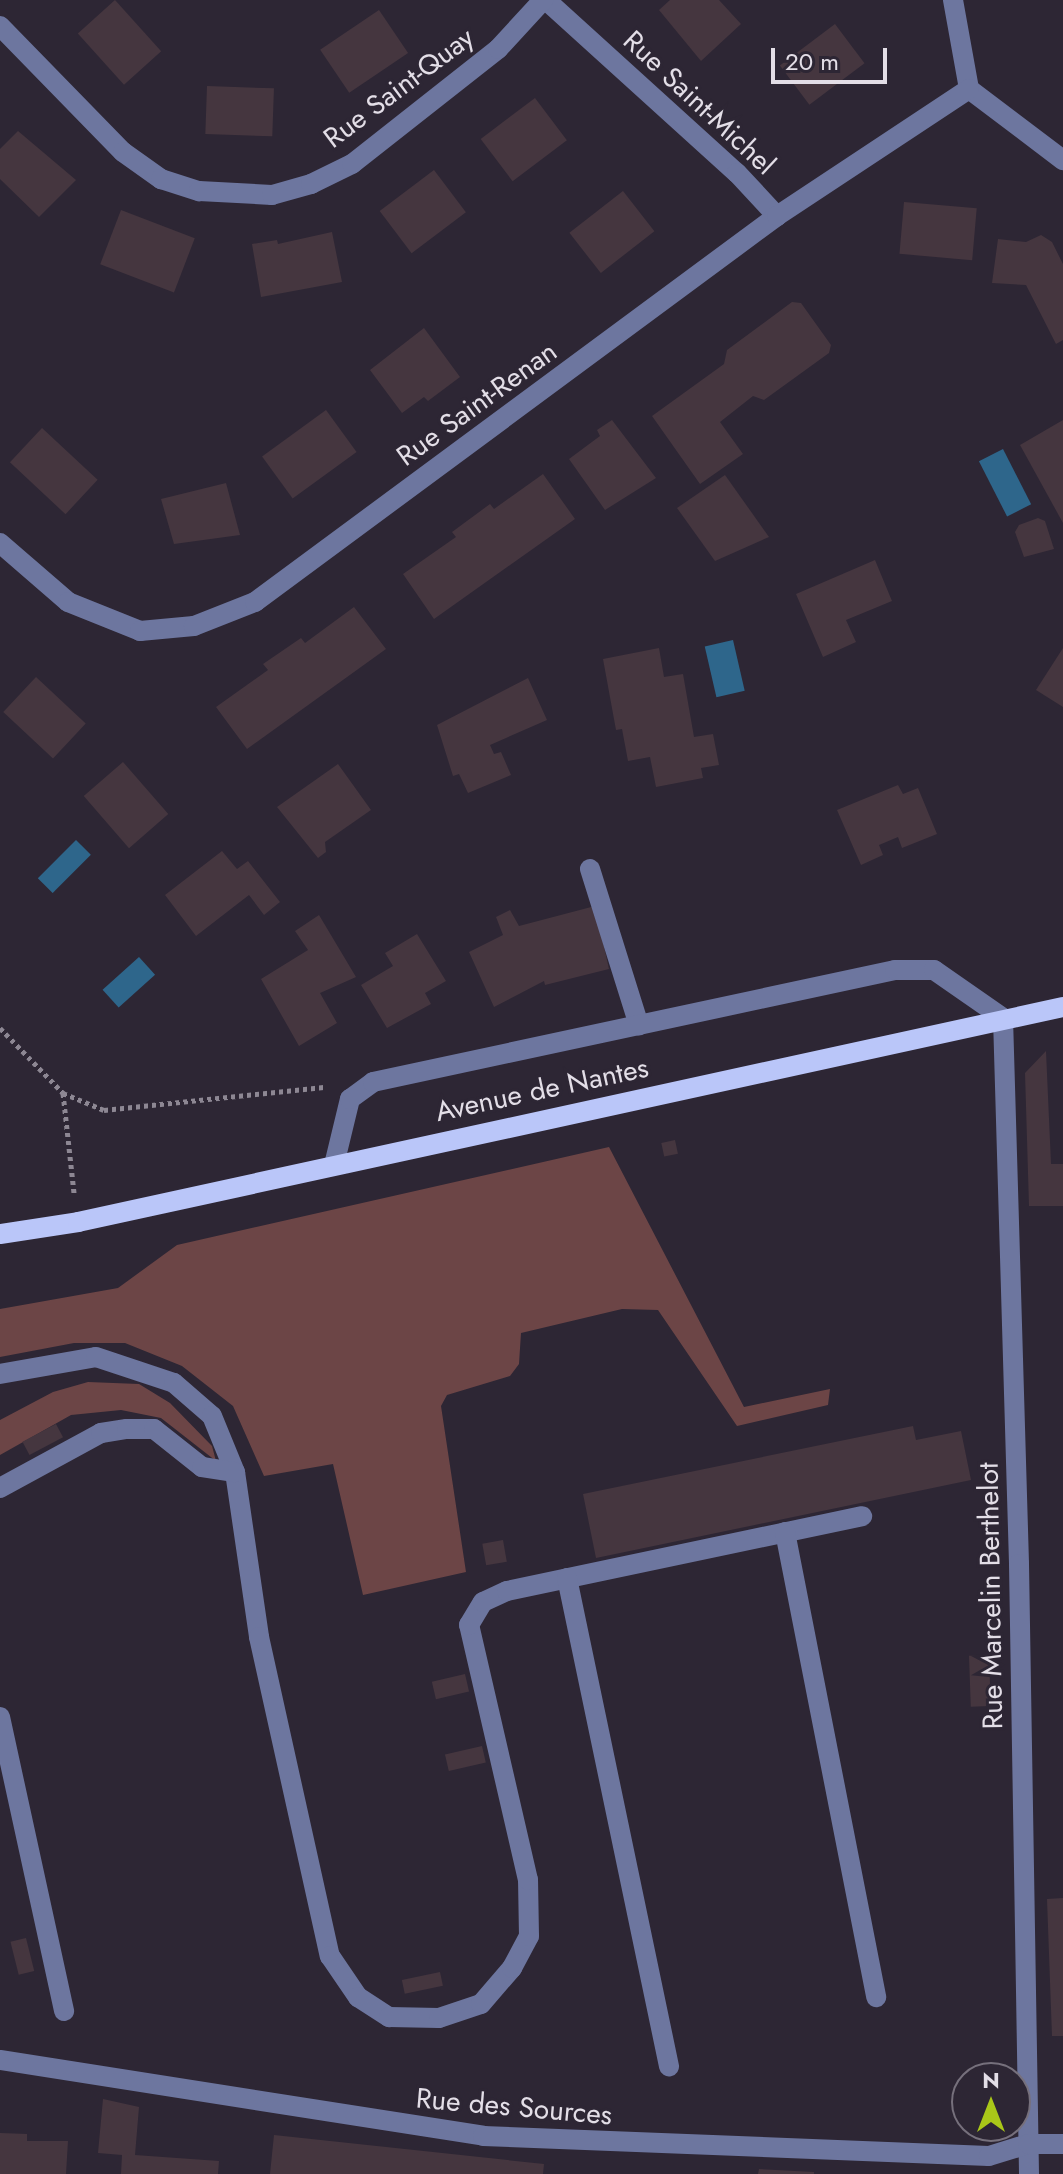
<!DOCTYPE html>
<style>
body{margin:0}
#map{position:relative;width:1063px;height:2174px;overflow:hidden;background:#2d2634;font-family:Jost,sans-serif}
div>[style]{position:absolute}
.green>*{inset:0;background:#6c4546}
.water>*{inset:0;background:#2e668b;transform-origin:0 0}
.building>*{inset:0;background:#45363f;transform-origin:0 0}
.path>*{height:5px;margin-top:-2.5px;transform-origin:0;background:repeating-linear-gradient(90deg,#8d8793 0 4px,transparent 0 8px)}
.minor>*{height:20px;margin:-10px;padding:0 10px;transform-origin:10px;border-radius:10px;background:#6d769f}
.major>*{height:20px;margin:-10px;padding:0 10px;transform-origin:10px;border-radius:10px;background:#bac6f9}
span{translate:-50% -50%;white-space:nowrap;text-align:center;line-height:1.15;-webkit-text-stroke:6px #2d2634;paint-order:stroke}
.street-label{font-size:28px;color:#e3dee7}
.north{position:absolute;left:951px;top:2062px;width:80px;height:80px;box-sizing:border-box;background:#2d2634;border:2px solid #76707c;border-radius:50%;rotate:0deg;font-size:22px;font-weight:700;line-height:32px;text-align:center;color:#e3dee7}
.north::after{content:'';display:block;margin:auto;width:28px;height:36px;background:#a9c719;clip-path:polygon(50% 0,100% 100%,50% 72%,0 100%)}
.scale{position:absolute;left:771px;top:48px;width:116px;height:36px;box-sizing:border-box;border:4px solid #e3dee7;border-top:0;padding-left:10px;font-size:24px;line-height:28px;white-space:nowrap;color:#e3dee7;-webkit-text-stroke:6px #2d2634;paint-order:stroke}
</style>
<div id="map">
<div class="green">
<div style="clip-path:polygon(609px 1147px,744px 1407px,830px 1389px,828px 1405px,737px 1426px,658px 1310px,622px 1309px,521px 1333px,519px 1364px,510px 1376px,447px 1395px,441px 1406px,466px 1572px,363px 1595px,333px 1464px,264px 1476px,233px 1406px,182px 1366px,125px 1343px,74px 1343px,0 1357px,0 1309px,118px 1288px,177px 1245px)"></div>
<div style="clip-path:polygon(88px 1382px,139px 1384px,170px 1403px,212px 1446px,216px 1461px,161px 1418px,121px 1410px,71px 1415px,0 1455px,0 1420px,53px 1392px)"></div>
</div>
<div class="water">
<div style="left:1003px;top:449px;width:62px;height:27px;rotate:63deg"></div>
<div style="left:733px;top:640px;width:52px;height:29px;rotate:77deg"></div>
<div style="left:76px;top:840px;width:21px;height:54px;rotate:45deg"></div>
<div style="left:139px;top:957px;width:24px;height:49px;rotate:48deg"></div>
</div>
<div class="building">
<div style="left:115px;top:0;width:69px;height:50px;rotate:48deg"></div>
<div style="clip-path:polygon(670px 0,719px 0,741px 24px,701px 61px,659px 10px)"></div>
<div style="left:379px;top:10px;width:52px;height:71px;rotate:56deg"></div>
<div style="left:835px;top:24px;width:49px;height:69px;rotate:53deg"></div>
<div style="left:207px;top:86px;width:67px;height:48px;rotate:2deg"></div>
<div style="left:535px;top:98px;width:53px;height:68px;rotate:53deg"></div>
<div style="clip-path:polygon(18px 131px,76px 180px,39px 217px,0 179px,0 149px)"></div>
<div style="left:434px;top:170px;width:53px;height:68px;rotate:53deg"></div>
<div style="left:623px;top:191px;width:51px;height:68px;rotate:52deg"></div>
<div style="left:904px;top:202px;width:73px;height:52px;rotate:5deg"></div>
<div style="left:121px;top:210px;width:79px;height:58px;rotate:21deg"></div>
<div style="clip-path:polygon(332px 232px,342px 282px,261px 297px,252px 244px,277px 240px,278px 244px)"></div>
<div style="clip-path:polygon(1041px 235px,1052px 242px,1063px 264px,1063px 340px,1056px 344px,1026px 285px,992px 283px,998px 239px,1026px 242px)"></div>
<div style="clip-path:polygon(792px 302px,801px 303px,831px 345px,829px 353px,764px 400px,753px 396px,720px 422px,743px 454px,700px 484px,652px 416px,724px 364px,727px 350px)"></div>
<div style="clip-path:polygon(424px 328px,460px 377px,428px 401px,424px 397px,402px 413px,370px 370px)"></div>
<div style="left:326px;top:410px;width:52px;height:79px;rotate:54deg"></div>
<div style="clip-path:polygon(612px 420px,656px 478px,605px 510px,569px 459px,600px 436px,597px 430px)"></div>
<div style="clip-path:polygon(1063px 420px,1063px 523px,1020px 445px)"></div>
<div style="left:42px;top:428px;width:76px;height:47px;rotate:43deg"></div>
<div style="clip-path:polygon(543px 474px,575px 519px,434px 619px,403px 574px,456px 537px,452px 532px,490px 504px,494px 509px)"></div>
<div style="clip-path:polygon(725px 475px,769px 537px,715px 561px,677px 508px)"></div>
<div style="clip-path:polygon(226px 483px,240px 535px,174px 544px,161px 499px)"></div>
<div style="clip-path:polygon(1038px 518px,1045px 521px,1054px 549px,1024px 557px,1015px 532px,1019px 525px)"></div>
<div style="clip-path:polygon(875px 560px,892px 601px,846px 620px,856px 642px,823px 657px,796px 594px)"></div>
<div style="clip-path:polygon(354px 607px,386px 649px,247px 749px,216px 707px,268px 670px,263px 664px,301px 638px,305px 643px)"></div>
<div style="clip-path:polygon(659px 648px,664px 677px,683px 674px,694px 737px,713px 734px,719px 765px,701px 768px,703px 778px,656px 787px,650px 757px,628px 761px,622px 729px,616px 730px,603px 659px)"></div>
<div style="clip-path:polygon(1063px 648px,1063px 707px,1036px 690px)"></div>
<div style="left:36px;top:677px;width:68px;height:48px;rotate:43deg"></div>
<div style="clip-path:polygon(528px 678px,547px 720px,490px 745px,494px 754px,501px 752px,511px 775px,468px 793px,459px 774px,453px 776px,437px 725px)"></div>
<div style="left:123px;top:762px;width:69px;height:52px;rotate:49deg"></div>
<div style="clip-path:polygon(338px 764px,371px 810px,325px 842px,326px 852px,318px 858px,277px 807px)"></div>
<div style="clip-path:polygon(898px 785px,903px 794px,918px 788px,937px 834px,902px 848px,898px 837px,879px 845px,883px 855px,861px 865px,837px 810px)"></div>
<div style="clip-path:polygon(222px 851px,237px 869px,248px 861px,280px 902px,264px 915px,249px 895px,196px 936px,165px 895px)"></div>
<div style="clip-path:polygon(595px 906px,609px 969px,545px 985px,544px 981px,494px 1007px,469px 952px,503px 935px,496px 917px,510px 910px,519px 926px)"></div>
<div style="clip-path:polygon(319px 915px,356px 977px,320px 993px,337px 1023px,299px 1046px,261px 979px,308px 950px,295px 931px)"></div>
<div style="clip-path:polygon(417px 934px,446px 981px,425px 993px,431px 1004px,387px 1028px,361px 985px,393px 966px,385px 953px)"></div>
<div style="clip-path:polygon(1046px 1051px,1051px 1164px,1063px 1164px,1063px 1206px,1029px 1206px,1025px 1073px)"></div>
<div style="left:675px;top:1140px;width:14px;height:14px;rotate:78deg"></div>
<div style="left:56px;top:1424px;width:15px;height:38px;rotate:62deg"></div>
<div style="clip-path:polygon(913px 1426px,916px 1440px,961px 1431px,971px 1480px,596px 1558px,583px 1494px)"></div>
<div style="left:503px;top:1540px;width:22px;height:21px;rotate:80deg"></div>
<div style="left:989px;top:1655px;width:51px;height:20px;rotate:88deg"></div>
<div style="left:465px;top:1674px;width:18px;height:34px;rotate:77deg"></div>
<div style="left:482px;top:1746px;width:17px;height:38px;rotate:77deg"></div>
<div style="clip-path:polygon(1063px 1898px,1063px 2036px,1052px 2036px,1047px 1899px)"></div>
<div style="left:26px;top:1938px;width:34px;height:16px;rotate:76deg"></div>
<div style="left:440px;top:1972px;width:14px;height:39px;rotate:78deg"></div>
<div style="clip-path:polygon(103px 2099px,139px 2107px,135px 2155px,219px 2161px,218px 2174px,121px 2174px,122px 2155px,98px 2153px)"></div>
<div style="clip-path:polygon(0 2133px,27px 2134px,27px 2141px,68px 2141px,66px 2174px,0 2174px)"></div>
<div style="clip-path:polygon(274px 2135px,544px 2164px,543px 2174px,270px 2174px)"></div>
<div style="clip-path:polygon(759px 2169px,814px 2172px,814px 2174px,758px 2174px)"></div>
</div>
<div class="path">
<div style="left:0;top:1028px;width:91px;rotate:45.9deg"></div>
<div style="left:63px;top:1093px;width:44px;rotate:22.5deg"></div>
<div style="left:104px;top:1110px;width:221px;rotate:-6deg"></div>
<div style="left:63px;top:1093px;width:101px;rotate:83.7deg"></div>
</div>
<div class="minor">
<div style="left:546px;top:0;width:258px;rotate:42.2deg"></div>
<div style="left:737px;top:173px;width:59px;rotate:47.1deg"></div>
<div style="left:953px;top:0;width:90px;rotate:79.8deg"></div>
<div style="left:969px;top:89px;width:118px;rotate:37.1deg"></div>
<div style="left:0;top:26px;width:176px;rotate:45.7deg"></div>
<div style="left:123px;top:152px;width:47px;rotate:35.4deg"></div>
<div style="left:161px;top:179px;width:40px;rotate:18deg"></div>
<div style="left:199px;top:191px;width:73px;rotate:3.1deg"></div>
<div style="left:272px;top:195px;width:41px;rotate:-15.8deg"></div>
<div style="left:311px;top:184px;width:46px;rotate:-26deg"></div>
<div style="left:352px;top:164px;width:186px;rotate:-38.2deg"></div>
<div style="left:498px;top:49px;width:67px;rotate:-47.4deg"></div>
<div style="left:0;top:543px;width:90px;rotate:40.9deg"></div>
<div style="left:68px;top:602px;width:78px;rotate:21.9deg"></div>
<div style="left:140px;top:631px;width:54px;rotate:-5.3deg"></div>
<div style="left:194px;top:626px;width:66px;rotate:-21.5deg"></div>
<div style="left:255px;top:602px;width:649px;rotate:-36.48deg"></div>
<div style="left:777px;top:216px;width:230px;rotate:-33.5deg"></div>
<div style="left:590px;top:869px;width:164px;rotate:72.6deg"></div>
<div style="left:334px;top:1165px;width:68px;rotate:-76.4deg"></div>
<div style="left:350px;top:1099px;width:29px;rotate:-36deg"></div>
<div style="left:373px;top:1082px;width:534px;rotate:-12.11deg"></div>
<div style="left:895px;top:970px;width:39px"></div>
<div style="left:934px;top:970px;width:84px;rotate:34.8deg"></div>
<div style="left:1003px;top:1018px;width:546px;rotate:88.32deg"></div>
<div style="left:1019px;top:1564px;width:610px;rotate:89.06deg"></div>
<div style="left:0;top:1374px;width:97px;rotate:-10deg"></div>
<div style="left:96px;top:1357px;width:82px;rotate:18.4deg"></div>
<div style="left:174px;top:1383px;width:50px;rotate:41deg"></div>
<div style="left:212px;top:1416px;width:61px;rotate:67.7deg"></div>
<div style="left:235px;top:1472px;width:167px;rotate:81.7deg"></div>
<div style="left:259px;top:1637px;width:327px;rotate:77.5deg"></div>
<div style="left:330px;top:1956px;width:50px;rotate:55.7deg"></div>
<div style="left:358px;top:1997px;width:37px;rotate:33deg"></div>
<div style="left:389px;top:2017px;width:50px;rotate:1.1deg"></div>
<div style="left:439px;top:2018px;width:44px;rotate:-18.4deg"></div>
<div style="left:481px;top:2004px;width:48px;rotate:-49.3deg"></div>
<div style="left:512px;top:1968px;width:36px;rotate:-62deg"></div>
<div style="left:529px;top:1936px;width:56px;rotate:-91deg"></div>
<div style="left:528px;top:1880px;width:262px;rotate:-103deg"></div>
<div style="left:469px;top:1625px;width:27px;rotate:-59deg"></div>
<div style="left:483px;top:1602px;width:26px;rotate:-25deg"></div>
<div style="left:507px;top:1591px;width:363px;rotate:-11.9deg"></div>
<div style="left:0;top:1488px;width:115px;rotate:-28.6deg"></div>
<div style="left:101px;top:1433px;width:26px;rotate:-9deg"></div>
<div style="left:127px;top:1429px;width:27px"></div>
<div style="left:154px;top:1429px;width:61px;rotate:38.4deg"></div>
<div style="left:202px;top:1467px;width:33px;rotate:9deg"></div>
<div style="left:785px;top:1532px;width:474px;rotate:78.9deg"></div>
<div style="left:567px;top:1578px;width:499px;rotate:78.2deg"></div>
<div style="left:0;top:1717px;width:301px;rotate:77.7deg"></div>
<div style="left:0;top:2060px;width:489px;rotate:8.9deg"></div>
<div style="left:483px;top:2136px;width:506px;rotate:2.26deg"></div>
<div style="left:989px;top:2156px;width:41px;rotate:-17.1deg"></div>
<div style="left:1028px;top:2144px;width:35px"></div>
</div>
<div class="major">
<div style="left:0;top:1234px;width:79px;rotate:-8.7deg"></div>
<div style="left:78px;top:1222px;width:1008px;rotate:-12.31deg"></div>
</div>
<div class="street-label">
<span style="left:399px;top:88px;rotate:-37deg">Rue Saint-Quay</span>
<span style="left:699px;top:103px;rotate:43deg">Rue Saint-Michel</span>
<span style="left:477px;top:404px;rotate:-36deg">Rue Saint-Renan</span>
<span style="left:542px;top:1090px;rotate:-12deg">Avenue de Nantes</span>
<span style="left:991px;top:1596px;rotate:-91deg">Rue Marcelin Berthelot</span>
<span style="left:514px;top:2107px;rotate:5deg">Rue des Sources</span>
</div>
<div class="north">N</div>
<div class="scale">20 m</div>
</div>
